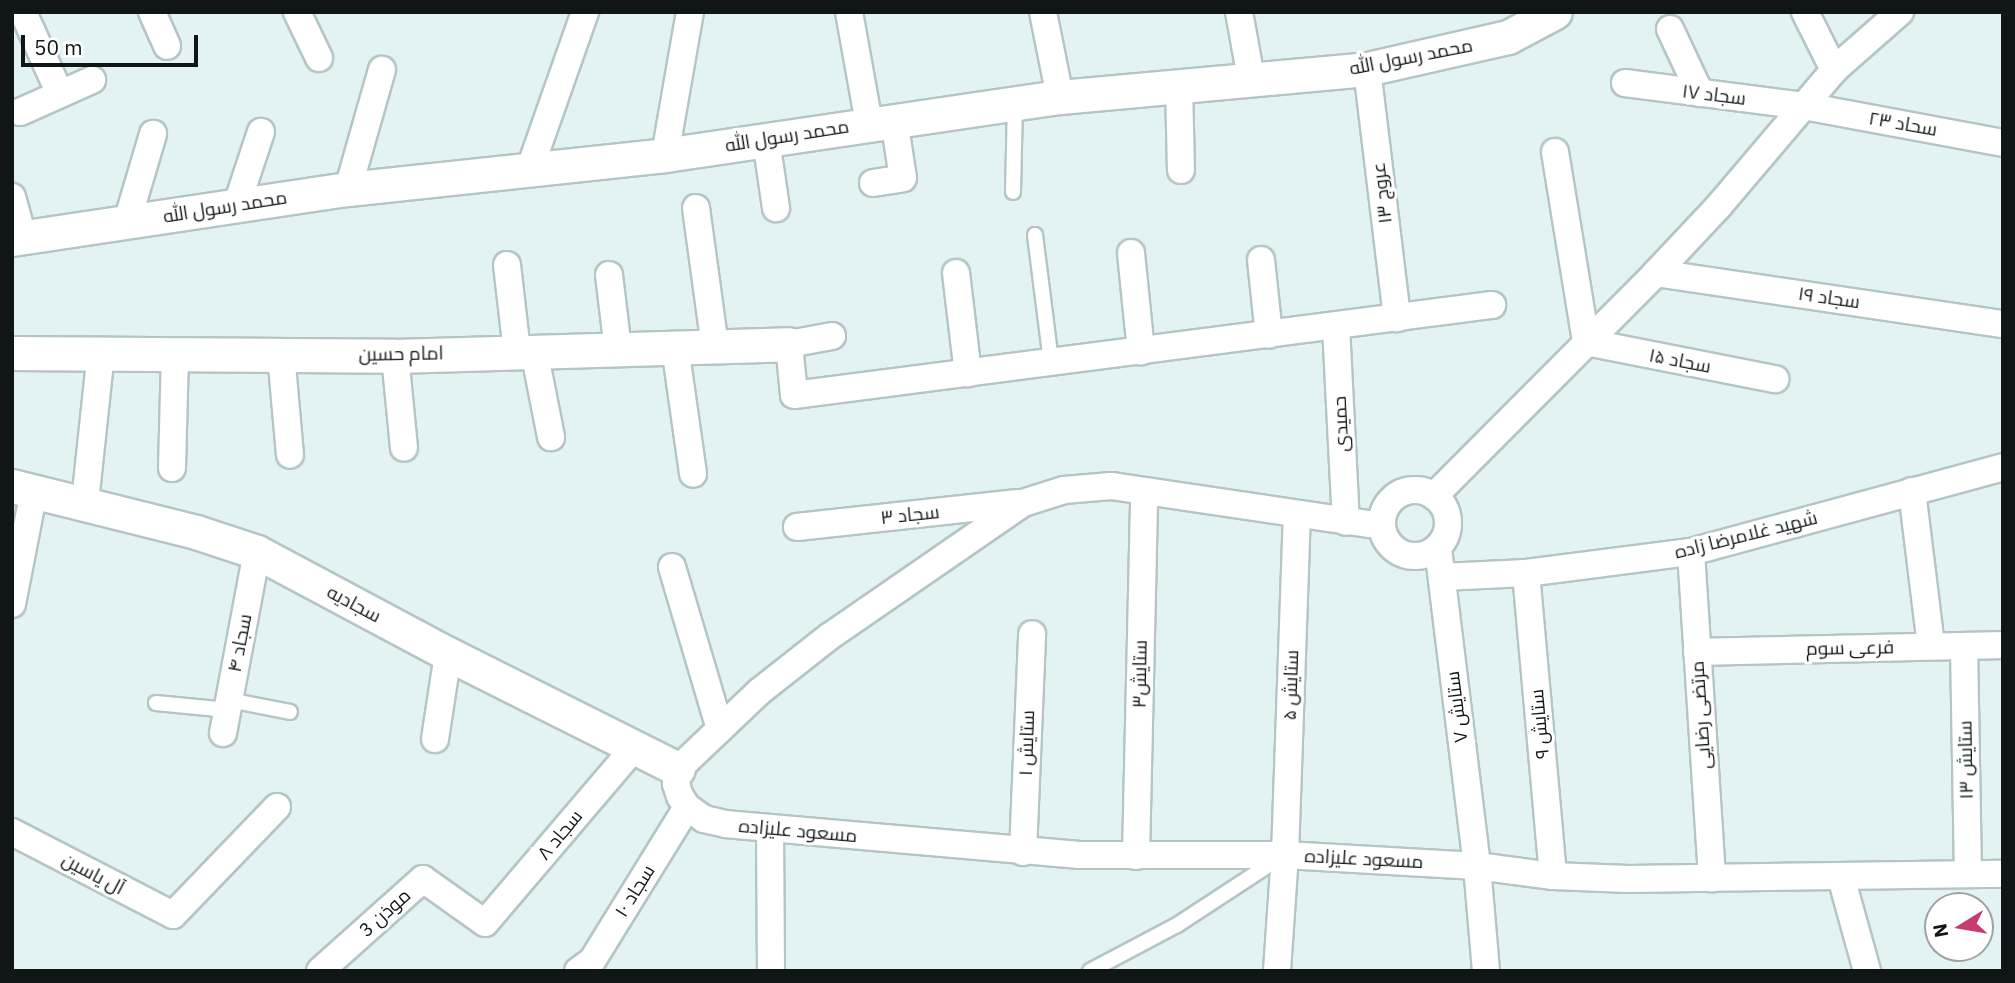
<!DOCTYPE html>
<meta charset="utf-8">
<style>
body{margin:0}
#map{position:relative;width:2015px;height:983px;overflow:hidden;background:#e3f3f3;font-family:"IBM Plex Sans",Cairo,sans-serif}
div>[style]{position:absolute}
.roads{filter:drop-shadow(2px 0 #b5c5c5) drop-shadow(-2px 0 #b5c5c5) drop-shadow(0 2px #b5c5c5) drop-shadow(0 -2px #b5c5c5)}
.service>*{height:14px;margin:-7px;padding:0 7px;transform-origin:7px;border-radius:7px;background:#fff}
.minor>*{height:26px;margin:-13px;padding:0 13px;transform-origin:13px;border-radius:13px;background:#fff}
.minor>.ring{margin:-13px;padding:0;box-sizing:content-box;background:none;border:26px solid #fff;border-radius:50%}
.tertiary>*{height:33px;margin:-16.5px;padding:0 16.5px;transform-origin:16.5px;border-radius:16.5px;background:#fff}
span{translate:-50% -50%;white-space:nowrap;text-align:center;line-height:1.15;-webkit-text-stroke:6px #fff;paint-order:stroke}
.street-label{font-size:19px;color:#101616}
.frame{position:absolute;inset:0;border:14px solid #101616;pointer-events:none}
.north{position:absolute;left:1924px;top:892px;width:70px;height:70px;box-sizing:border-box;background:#fff;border:2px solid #9fa2a2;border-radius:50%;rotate:259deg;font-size:19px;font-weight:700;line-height:28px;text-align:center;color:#101616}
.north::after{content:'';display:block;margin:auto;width:24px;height:32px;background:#c73b70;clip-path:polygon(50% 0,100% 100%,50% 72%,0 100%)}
.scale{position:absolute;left:21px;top:35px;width:177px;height:32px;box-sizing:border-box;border:4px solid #101616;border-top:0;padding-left:9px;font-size:21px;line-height:24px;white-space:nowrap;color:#101616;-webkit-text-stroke:5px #fff;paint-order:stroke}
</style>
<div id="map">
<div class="roads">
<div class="service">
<div style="left:1013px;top:192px;width:89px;rotate:-88.7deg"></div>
<div style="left:1035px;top:235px;width:128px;rotate:82.8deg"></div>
<div style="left:229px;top:700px;width:62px;rotate:11.1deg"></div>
<div style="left:156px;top:703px;width:72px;rotate:5.6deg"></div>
<div style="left:1090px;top:971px;width:98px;rotate:-27.9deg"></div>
<div style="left:1177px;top:925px;width:121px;rotate:-33.2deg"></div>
</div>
<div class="minor">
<div style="left:23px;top:12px;width:90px;rotate:65.7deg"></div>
<div style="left:152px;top:12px;width:37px;rotate:66deg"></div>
<div style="left:297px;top:12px;width:51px;rotate:64.4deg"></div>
<div style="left:849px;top:12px;width:113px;rotate:79.8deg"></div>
<div style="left:1043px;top:12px;width:87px;rotate:78.7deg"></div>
<div style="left:1239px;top:12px;width:67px;rotate:79.7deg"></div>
<div style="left:1805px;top:12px;width:65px;rotate:63.4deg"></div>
<div style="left:1670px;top:29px;width:71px;rotate:64.9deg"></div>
<div style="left:1367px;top:69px;width:251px;rotate:83.1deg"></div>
<div style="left:1625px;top:83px;width:180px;rotate:7.3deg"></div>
<div style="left:1804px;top:106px;width:202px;rotate:10.5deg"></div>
<div style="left:1179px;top:84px;width:86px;rotate:88.7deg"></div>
<div style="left:20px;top:112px;width:79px;rotate:-24deg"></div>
<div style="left:766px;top:140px;width:69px;rotate:81.6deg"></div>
<div style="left:1555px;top:152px;width:193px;rotate:80.7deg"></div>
<div style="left:1586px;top:342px;width:193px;rotate:11.1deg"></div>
<div style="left:665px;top:155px;width:145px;rotate:-80.1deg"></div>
<div style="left:529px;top:171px;width:169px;rotate:-70.6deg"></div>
<div style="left:873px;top:183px;width:30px;rotate:-9deg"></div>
<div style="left:903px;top:178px;width:59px;rotate:-98.8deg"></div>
<div style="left:348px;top:189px;width:124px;rotate:-74.1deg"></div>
<div style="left:12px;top:197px;width:41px;rotate:74.6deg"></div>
<div style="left:237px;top:204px;width:76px;rotate:-71.6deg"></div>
<div style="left:696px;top:208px;width:139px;rotate:82.2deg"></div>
<div style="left:127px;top:222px;width:92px;rotate:-73.5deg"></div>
<div style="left:1131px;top:253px;width:99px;rotate:84.2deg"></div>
<div style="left:1261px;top:260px;width:75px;rotate:83.9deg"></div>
<div style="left:507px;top:265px;width:88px;rotate:83.4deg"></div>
<div style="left:956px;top:273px;width:101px;rotate:83.2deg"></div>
<div style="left:1656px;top:273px;width:351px;rotate:8.4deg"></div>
<div style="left:609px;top:275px;width:75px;rotate:83.1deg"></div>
<div style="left:1336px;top:326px;width:196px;rotate:87.1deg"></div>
<div style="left:832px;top:336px;width:44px;rotate:169.5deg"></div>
<div style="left:789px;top:344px;width:51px;rotate:84.4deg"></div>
<div style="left:794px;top:395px;width:704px;rotate:-7.35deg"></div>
<div style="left:675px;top:347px;width:128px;rotate:81.9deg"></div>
<div style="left:534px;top:351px;width:88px;rotate:78.8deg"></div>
<div style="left:281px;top:354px;width:101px;rotate:84.9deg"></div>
<div style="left:395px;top:356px;width:92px;rotate:84.4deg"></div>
<div style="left:172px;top:468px;width:115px;rotate:-88.5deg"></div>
<div class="ring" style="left:1382px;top:490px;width:40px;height:40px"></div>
<div style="left:1912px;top:491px;width:156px;rotate:83deg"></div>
<div style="left:1434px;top:496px;width:315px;rotate:-45.1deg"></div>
<div style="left:1656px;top:273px;width:91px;rotate:-46.8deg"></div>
<div style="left:1718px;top:207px;width:180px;rotate:-49.7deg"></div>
<div style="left:1834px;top:70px;width:88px;rotate:-41.3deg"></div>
<div style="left:85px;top:502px;width:150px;rotate:-83.9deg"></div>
<div style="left:1382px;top:526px;width:274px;rotate:-171.6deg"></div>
<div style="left:1111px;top:486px;width:47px;rotate:175.1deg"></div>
<div style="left:1064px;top:490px;width:43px;rotate:162.4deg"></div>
<div style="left:1023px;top:503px;width:234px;rotate:145.4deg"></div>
<div style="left:830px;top:636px;width:89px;rotate:141.8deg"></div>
<div style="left:760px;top:691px;width:113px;rotate:136.4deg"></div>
<div style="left:678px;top:769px;width:15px;rotate:98deg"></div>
<div style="left:676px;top:784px;width:13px;rotate:72deg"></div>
<div style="left:680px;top:796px;width:13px;rotate:58deg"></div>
<div style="left:687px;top:807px;width:21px;rotate:35deg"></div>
<div style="left:704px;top:819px;width:22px;rotate:13deg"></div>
<div style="left:725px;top:824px;width:356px;rotate:5deg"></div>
<div style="left:1080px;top:855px;width:205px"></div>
<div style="left:1285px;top:855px;width:192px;rotate:3.3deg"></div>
<div style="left:1477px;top:866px;width:77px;rotate:7.5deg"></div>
<div style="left:1553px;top:876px;width:75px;rotate:2.3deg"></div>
<div style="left:1628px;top:879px;width:375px;rotate:-0.8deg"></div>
<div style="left:797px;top:527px;width:222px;rotate:-6.2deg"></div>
<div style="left:1438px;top:548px;width:320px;rotate:83deg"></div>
<div style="left:1477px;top:866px;width:105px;rotate:85.1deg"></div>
<div style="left:1691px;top:552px;width:327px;rotate:86.3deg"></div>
<div style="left:672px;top:567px;width:169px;rotate:73.5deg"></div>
<div style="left:1526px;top:573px;width:304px;rotate:84.9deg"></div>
<div style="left:1442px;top:577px;width:84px;rotate:-2.7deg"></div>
<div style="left:1526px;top:573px;width:166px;rotate:-7.3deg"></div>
<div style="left:1691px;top:552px;width:323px;rotate:-15.2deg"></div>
<div style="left:12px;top:604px;width:115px;rotate:-79deg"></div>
<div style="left:1964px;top:646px;width:228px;rotate:89deg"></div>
<div style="left:1697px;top:652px;width:306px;rotate:-1.3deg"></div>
<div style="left:223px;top:733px;width:184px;rotate:-79.4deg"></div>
<div style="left:435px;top:739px;width:86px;rotate:-81.3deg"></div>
<div style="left:770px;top:828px;width:143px;rotate:89.6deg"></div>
<div style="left:12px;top:832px;width:181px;rotate:27.3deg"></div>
<div style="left:173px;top:915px;width:150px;rotate:-46.1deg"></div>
<div style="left:1023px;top:852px;width:218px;rotate:-87.6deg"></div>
<div style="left:1136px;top:856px;width:364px;rotate:-88.7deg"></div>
<div style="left:1841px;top:877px;width:98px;rotate:74.5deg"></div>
<div style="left:320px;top:971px;width:138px;rotate:-41.8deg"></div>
<div style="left:423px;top:879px;width:76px;rotate:35.4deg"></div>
<div style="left:485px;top:923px;width:230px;rotate:-49.6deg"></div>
<div style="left:578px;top:971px;width:17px;rotate:-36deg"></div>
<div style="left:592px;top:961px;width:181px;rotate:-58.3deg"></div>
<div style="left:1277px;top:971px;width:116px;rotate:-86.1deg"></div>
<div style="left:1285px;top:855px;width:339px;rotate:-88deg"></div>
</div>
<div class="tertiary">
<div style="left:12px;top:239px;width:340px;rotate:-8.5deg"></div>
<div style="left:348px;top:189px;width:319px;rotate:-6.1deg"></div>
<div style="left:665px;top:155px;width:399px;rotate:-8.4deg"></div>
<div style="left:1060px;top:97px;width:308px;rotate:-5.2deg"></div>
<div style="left:1367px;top:69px;width:145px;rotate:-12.8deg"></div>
<div style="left:1508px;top:37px;width:53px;rotate:-28deg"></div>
<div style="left:12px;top:353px;width:383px;rotate:0.4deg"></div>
<div style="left:395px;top:356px;width:394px;rotate:-1.7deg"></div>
<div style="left:12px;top:486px;width:190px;rotate:14deg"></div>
<div style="left:196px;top:532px;width:64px;rotate:18.2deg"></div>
<div style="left:257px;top:552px;width:217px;rotate:28.1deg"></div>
<div style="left:448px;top:654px;width:257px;rotate:26.6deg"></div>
</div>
</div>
<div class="street-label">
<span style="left:1411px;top:57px;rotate:-11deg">محمد رسول الله</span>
<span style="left:1714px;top:95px;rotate:7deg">سجاد ۱۷</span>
<span style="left:1903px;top:124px;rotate:10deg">سحاد ۲۳</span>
<span style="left:787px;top:136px;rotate:-9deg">محمد رسول الله</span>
<span style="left:1382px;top:193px;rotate:-97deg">عروج ۱۳</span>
<span style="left:225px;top:207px;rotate:-9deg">محمد رسول الله</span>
<span style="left:1829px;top:298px;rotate:8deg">سجاد ۱۹</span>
<span style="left:401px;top:354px;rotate:-1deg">امام حسین</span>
<span style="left:1680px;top:361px;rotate:11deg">سجاد ۱۵</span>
<span style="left:1341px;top:424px;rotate:-93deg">حمیدی</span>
<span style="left:910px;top:515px;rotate:-6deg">سجاد ۳</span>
<span style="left:1746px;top:535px;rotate:-14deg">شهید غلامرضا زاده</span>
<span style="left:354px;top:604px;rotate:28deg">سجادیه</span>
<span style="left:240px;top:643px;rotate:-79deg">سجاد ۴</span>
<span style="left:1850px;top:648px;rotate:-1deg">فرعی سوم</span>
<span style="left:1140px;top:674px;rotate:-89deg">ستایش۳</span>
<span style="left:1291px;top:685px;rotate:-88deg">ستایش ۵</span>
<span style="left:1457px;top:707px;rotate:-97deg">ستایش ۷</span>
<span style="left:1701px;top:715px;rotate:-94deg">مرتضی رضایی</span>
<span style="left:1540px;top:724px;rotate:-95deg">ستایش ۹</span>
<span style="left:1027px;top:743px;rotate:-88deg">ستایش ۱</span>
<span style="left:1966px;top:760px;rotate:-91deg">ستایش ۱۳</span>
<span style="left:798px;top:831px;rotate:5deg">مسعود علیزاده</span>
<span style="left:560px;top:835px;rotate:-50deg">سجاد ۸</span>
<span style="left:1364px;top:859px;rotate:3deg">مسعود علیزاده</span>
<span style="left:93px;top:874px;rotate:28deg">آل یاسین</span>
<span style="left:635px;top:891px;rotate:-58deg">سجاد ۱۰</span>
<span style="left:385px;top:913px;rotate:-42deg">موذن 3</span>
</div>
<div class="frame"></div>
<div class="north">N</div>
<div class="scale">50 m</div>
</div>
